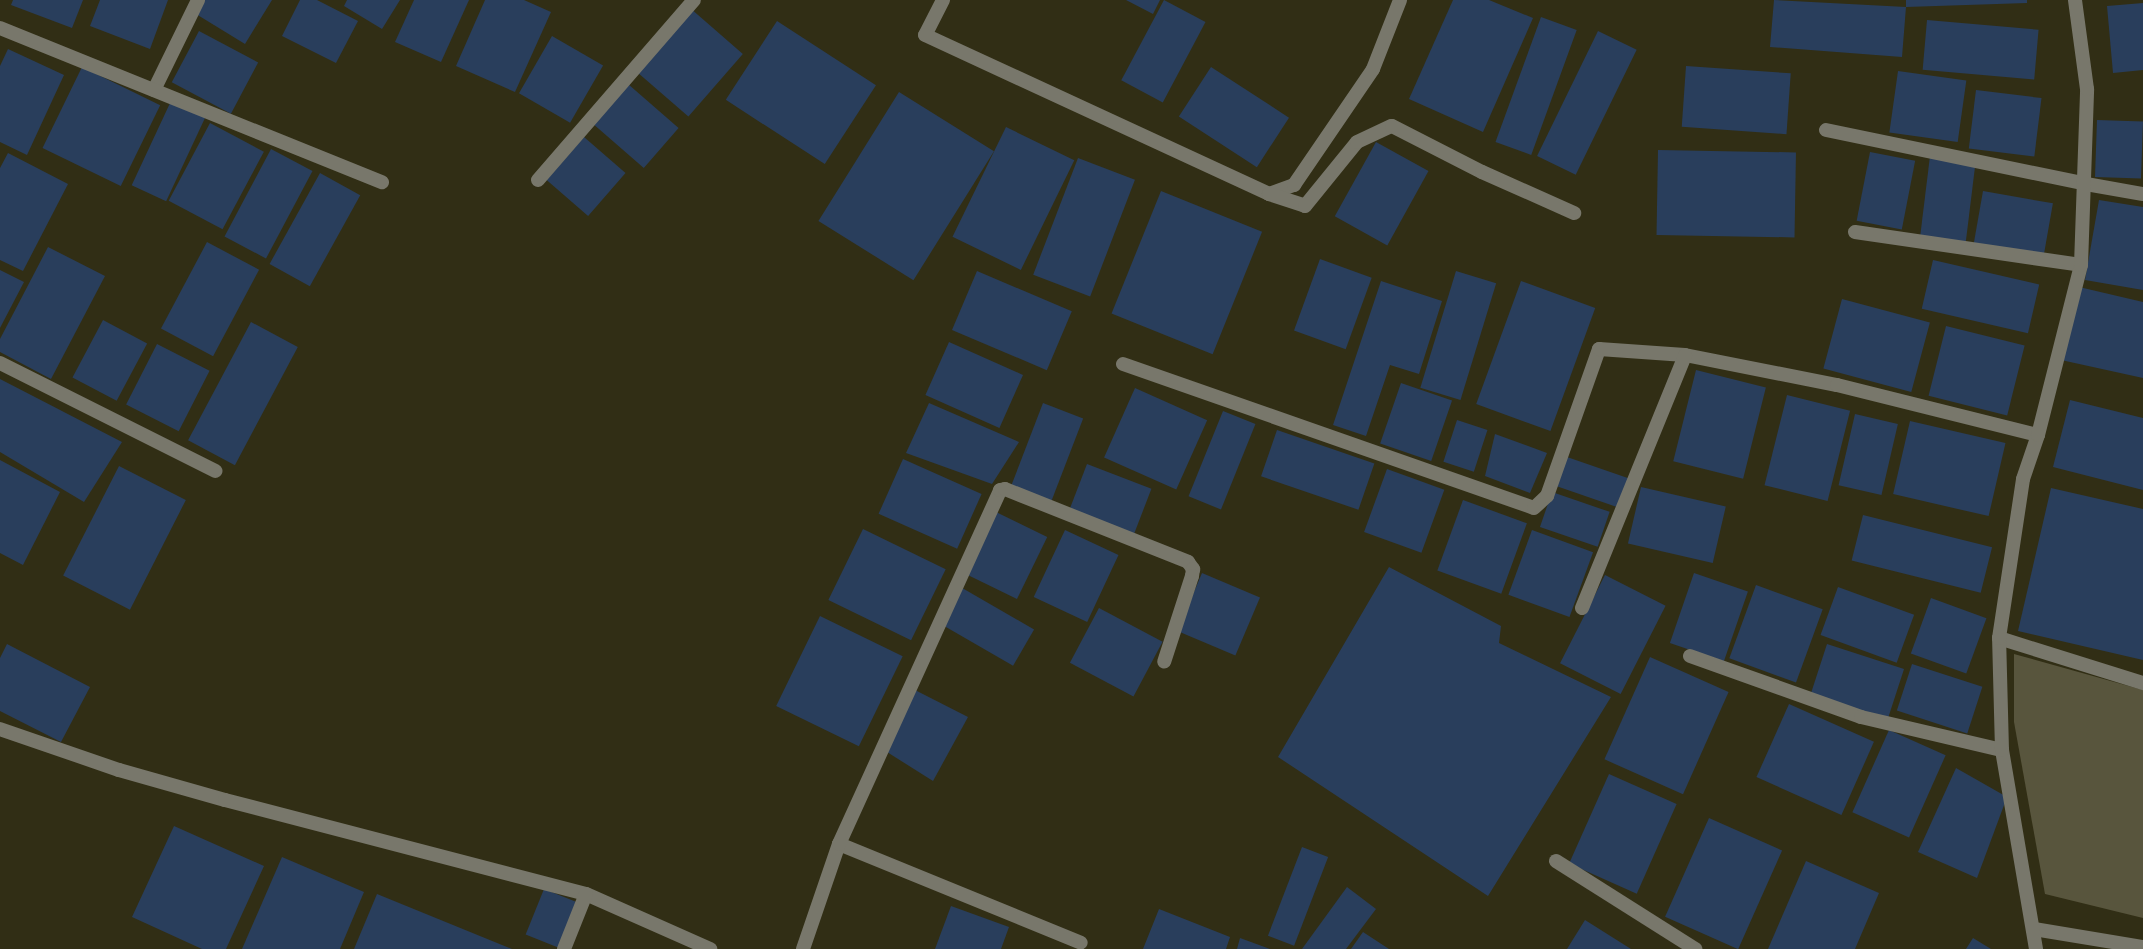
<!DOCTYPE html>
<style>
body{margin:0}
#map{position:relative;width:2143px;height:949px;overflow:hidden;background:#312e15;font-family:"Roboto Condensed",sans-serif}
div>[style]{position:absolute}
.green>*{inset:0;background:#58553d}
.building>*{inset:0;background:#293e5c;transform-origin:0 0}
.lane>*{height:14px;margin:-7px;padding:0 7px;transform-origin:7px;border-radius:7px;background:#78776b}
.street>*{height:14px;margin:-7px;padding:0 7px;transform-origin:7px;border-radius:7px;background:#78776b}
span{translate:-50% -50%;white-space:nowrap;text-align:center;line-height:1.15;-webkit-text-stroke:6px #312e15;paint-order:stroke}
</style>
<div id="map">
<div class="green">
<div style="clip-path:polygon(2014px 654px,2143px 690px,2143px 918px,2045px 894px,2014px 722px)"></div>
</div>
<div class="building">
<div style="clip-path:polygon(13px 0,83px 0,72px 28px,11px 5px)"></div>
<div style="clip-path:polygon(100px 0,168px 0,150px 49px,90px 26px)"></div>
<div style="clip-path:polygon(205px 0,272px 0,245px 44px,196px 14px)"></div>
<div style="clip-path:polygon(300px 0,317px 0,358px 21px,336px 63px,282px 36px)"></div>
<div style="clip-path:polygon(347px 0,400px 0,382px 29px,344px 6px)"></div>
<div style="clip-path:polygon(414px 0,469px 0,441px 62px,395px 42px)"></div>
<div style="clip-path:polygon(485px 0,524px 0,551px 12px,515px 92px,456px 66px)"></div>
<div style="clip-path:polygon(1126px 0,1160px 0,1153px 14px)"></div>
<div style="left:1164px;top:0;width:47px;height:91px;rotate:28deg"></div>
<div style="clip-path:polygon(1453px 0,1489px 0,1533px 18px,1483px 132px,1409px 99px)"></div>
<div style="clip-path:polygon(1774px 0,1906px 7px,1906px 0,2027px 0,2027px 3px,1906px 7px,1902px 57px,1770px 47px)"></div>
<div style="clip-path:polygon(2143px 3px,2143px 70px,2113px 73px,2107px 6px)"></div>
<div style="left:690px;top:8px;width:70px;height:83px;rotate:41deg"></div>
<div style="left:1541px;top:17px;width:38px;height:133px;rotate:20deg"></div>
<div style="left:1927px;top:20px;width:112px;height:50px;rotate:5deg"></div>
<div style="left:777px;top:21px;width:118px;height:94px;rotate:33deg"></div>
<div style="left:199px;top:31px;width:67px;height:58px;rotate:28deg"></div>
<div style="left:1598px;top:31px;width:43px;height:139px;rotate:26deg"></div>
<div style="left:552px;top:36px;width:59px;height:66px;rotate:30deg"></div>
<div style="clip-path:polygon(8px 49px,64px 75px,27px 155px,0 142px,0 66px)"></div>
<div style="left:1686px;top:66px;width:105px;height:61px;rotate:4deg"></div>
<div style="left:82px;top:67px;width:87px;height:90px;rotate:26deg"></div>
<div style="left:1211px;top:67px;width:93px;height:59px;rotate:33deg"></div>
<div style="left:1898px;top:71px;width:69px;height:62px;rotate:8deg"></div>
<div style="left:628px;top:84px;width:67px;height:53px;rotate:41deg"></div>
<div style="left:1976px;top:90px;width:66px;height:59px;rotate:7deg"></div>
<div style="left:899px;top:92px;width:112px;height:152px;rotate:32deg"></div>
<div style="left:171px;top:101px;width:38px;height:93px;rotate:25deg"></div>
<div style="left:2097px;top:120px;width:46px;height:57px;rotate:2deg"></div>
<div style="left:210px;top:123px;width:61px;height:88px;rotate:28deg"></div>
<div style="left:1006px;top:127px;width:76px;height:122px;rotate:26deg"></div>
<div style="left:584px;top:137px;width:55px;height:57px;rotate:41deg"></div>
<div style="left:1376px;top:142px;width:60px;height:85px;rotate:29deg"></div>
<div style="left:271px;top:149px;width:47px;height:99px;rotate:28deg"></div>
<div style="left:1658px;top:150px;width:138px;height:85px;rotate:1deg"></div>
<div style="left:1870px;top:152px;width:46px;height:70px;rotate:11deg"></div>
<div style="clip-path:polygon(8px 153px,68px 184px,23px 271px,0 260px,0 168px)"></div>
<div style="left:1930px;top:156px;width:46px;height:81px;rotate:7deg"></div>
<div style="left:1078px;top:158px;width:61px;height:125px;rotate:21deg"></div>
<div style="left:320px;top:173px;width:46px;height:104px;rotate:29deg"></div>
<div style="left:1161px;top:191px;width:109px;height:132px;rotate:22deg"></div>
<div style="left:1983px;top:191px;width:71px;height:54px;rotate:10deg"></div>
<div style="clip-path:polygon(2099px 200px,2143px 207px,2143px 290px,2085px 280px)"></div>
<div style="left:207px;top:242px;width:59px;height:98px;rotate:28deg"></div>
<div style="clip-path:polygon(48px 247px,105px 276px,51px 379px,0 352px,0 339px)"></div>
<div style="left:1320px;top:259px;width:55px;height:76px;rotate:20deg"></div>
<div style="left:1933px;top:260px;width:109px;height:50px;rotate:13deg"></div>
<div style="clip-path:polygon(0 270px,24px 282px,0 328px)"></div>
<div style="left:977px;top:271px;width:103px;height:64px;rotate:23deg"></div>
<div style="left:1456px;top:271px;width:42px;height:122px;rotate:17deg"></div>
<div style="clip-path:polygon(1381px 281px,1442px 301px,1419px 374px,1390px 365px,1366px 436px,1333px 425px)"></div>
<div style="left:1521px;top:281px;width:79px;height:131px;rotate:20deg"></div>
<div style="clip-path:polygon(2079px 287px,2143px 302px,2143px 378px,2061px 360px)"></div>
<div style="left:1842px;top:299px;width:91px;height:72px;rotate:15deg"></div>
<div style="left:103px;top:320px;width:50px;height:65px;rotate:28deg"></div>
<div style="left:251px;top:322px;width:53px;height:134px;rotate:28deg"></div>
<div style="left:1946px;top:326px;width:81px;height:72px;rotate:14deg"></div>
<div style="left:949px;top:342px;width:81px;height:58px;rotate:24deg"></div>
<div style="left:157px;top:344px;width:59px;height:68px;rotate:27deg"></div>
<div style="left:1696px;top:370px;width:72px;height:94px;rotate:14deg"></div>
<div style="clip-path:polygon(0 379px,122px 442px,84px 502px,0 452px)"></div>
<div style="left:1401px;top:383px;width:54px;height:64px;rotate:19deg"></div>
<div style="left:1135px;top:388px;width:79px;height:76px;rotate:24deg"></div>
<div style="left:1787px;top:395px;width:65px;height:93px;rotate:14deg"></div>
<div style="clip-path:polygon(2070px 400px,2143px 418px,2143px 490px,2053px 467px)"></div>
<div style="clip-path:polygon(929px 403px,1019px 442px,992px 484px,906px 453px)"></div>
<div style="left:1043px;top:403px;width:43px;height:89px;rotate:21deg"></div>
<div style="left:1223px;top:411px;width:35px;height:92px;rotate:22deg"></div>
<div style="left:1855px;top:414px;width:44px;height:73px;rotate:13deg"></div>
<div style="left:1457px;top:420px;width:32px;height:44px;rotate:18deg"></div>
<div style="left:1910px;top:421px;width:98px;height:75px;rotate:13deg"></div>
<div style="left:1277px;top:430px;width:103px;height:49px;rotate:19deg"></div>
<div style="clip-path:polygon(1495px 434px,1547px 453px,1530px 493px,1485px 476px)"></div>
<div style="left:1567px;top:457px;width:68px;height:31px;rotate:19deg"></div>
<div style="left:903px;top:459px;width:86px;height:60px;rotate:24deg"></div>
<div style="clip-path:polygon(0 460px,60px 492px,23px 565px,0 553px)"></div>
<div style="left:1087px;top:464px;width:69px;height:52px;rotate:21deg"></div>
<div style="left:119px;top:466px;width:75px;height:123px;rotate:27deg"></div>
<div style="left:1387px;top:469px;width:61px;height:67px;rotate:20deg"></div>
<div style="left:1641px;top:487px;width:87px;height:58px;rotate:13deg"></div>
<div style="clip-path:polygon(2051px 488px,2143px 509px,2143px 660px,2018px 631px)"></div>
<div style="left:1552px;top:492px;width:61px;height:37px;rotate:19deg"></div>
<div style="left:1463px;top:500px;width:68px;height:75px;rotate:20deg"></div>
<div style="left:996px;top:512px;width:57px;height:69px;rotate:26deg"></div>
<div style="left:1863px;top:515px;width:133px;height:47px;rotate:14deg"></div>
<div style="left:863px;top:529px;width:92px;height:79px;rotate:26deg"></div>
<div style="left:1065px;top:530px;width:59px;height:74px;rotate:25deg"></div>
<div style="left:1532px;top:530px;width:65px;height:69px;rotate:20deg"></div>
<div style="clip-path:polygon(1389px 567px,1501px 626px,1499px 643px,1611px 697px,1488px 896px,1278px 757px)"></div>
<div style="left:1202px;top:573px;width:63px;height:63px;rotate:23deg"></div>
<div style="left:1694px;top:573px;width:57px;height:74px;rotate:19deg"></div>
<div style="left:1605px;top:575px;width:68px;height:99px;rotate:27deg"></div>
<div style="left:957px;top:585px;width:89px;height:42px;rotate:30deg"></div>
<div style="left:1756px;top:585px;width:71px;height:78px;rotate:20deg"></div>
<div style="left:1838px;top:587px;width:81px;height:51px;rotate:20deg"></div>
<div style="left:1931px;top:598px;width:59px;height:59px;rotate:20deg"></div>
<div style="left:1099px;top:608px;width:72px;height:62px;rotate:28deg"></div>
<div style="left:820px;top:616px;width:92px;height:100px;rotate:26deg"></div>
<div style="clip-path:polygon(7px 644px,90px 687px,61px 742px,0 711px,0 658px)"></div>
<div style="left:1827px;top:644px;width:81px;height:55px;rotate:18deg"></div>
<div style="left:1650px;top:657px;width:86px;height:112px;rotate:24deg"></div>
<div style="left:1912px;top:664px;width:74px;height:49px;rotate:18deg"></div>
<div style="clip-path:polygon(913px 689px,968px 717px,933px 781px,887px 752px)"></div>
<div style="left:1789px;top:704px;width:93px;height:80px;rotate:24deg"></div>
<div style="left:1889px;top:730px;width:62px;height:90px;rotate:24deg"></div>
<div style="clip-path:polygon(1956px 768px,2007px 797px,1977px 878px,1918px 852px)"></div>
<div style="left:1609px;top:774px;width:74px;height:98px;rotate:24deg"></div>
<div style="left:1709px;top:818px;width:80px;height:108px;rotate:24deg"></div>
<div style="clip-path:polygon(174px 826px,264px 866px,226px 949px,202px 949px,132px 917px)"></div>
<div style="left:1302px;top:847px;width:28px;height:95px;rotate:21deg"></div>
<div style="clip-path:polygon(282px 857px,364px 892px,340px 949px,242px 949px)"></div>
<div style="clip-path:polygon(1806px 861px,1879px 893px,1855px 949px,1768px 949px)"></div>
<div style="clip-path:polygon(1347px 887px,1376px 909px,1346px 949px,1302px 949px)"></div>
<div style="left:544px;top:889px;width:37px;height:49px;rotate:22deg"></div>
<div style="clip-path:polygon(377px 894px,512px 949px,354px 949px)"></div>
<div style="clip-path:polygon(951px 906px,1009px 927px,1001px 949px,935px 949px)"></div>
<div style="clip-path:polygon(1159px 909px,1230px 937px,1226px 949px,1143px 949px)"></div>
<div style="clip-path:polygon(1585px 920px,1631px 949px,1567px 949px)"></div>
<div style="clip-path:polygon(1363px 932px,1389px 949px,1351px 949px)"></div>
<div style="clip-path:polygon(1240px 938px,1270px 949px,1237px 949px)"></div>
<div style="clip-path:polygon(1973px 938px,1991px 949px,1966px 949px)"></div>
</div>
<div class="lane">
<div style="left:154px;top:90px;width:100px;rotate:-63.9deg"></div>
<div style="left:1826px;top:130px;width:266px;rotate:11.7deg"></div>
<div style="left:1855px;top:232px;width:228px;rotate:8.3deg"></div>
</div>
<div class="street">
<div style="left:943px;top:0;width:39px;rotate:117deg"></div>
<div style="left:925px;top:35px;width:379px;rotate:24.8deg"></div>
<div style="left:1269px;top:194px;width:27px;rotate:-20deg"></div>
<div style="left:1294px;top:185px;width:140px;rotate:-55.7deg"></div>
<div style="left:1373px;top:69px;width:74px;rotate:-68.6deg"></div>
<div style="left:0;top:28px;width:412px;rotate:22deg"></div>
<div style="left:538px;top:180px;width:238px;rotate:-49.1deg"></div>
<div style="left:2086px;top:184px;width:58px;rotate:10deg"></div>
<div style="left:1269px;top:194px;width:38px;rotate:18deg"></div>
<div style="left:1305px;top:206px;width:82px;rotate:-50.9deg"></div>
<div style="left:1357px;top:142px;width:38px;rotate:-25deg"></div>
<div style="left:1392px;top:126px;width:101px;rotate:27.1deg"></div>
<div style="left:1482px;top:172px;width:101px;rotate:24deg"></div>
<div style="left:0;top:363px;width:241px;rotate:26.6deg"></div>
<div style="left:1123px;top:364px;width:435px;rotate:19.3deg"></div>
<div style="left:1534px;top:508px;width:18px;rotate:-43deg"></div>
<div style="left:1547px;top:496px;width:156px;rotate:-70.5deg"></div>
<div style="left:1599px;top:349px;width:86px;rotate:4deg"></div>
<div style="left:1685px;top:355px;width:155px;rotate:11.2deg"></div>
<div style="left:1837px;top:385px;width:207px;rotate:14deg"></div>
<div style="left:1582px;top:608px;width:273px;rotate:-67.8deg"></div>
<div style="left:1999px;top:638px;width:151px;rotate:17.4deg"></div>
<div style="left:1690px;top:656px;width:182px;rotate:19.6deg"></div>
<div style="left:1861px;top:717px;width:145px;rotate:13.2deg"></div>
<div style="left:0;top:729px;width:126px;rotate:19deg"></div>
<div style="left:119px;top:770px;width:110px;rotate:15.8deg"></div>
<div style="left:225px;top:800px;width:373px;rotate:14.6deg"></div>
<div style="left:586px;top:894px;width:136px;rotate:23.9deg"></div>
<div style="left:839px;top:844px;width:261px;rotate:22.2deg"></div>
<div style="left:1556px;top:861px;width:165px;rotate:32.3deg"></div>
<div style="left:2034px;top:929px;width:110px;rotate:9.4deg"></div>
<div style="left:564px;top:949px;width:59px;rotate:-68.2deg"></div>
<div style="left:803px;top:949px;width:111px;rotate:-71.1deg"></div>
<div style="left:839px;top:844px;width:389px;rotate:-65.5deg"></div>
<div style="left:1000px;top:490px;width:5px;rotate:-11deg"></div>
<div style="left:1005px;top:489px;width:197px;rotate:21.7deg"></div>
<div style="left:1188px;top:562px;width:9px;rotate:54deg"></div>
<div style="left:1193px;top:569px;width:7px;rotate:98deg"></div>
<div style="left:1192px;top:576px;width:90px;rotate:108deg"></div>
<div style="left:2036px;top:949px;width:202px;rotate:-99.7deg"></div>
<div style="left:2002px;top:750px;width:112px;rotate:-91.5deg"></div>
<div style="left:1999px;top:638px;width:161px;rotate:-81.4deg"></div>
<div style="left:2023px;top:479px;width:46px;rotate:-71.2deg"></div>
<div style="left:2038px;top:435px;width:175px;rotate:-75.8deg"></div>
<div style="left:2081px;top:265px;width:176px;rotate:-88deg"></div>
<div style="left:2087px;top:89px;width:90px;rotate:-97.7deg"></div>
</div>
</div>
